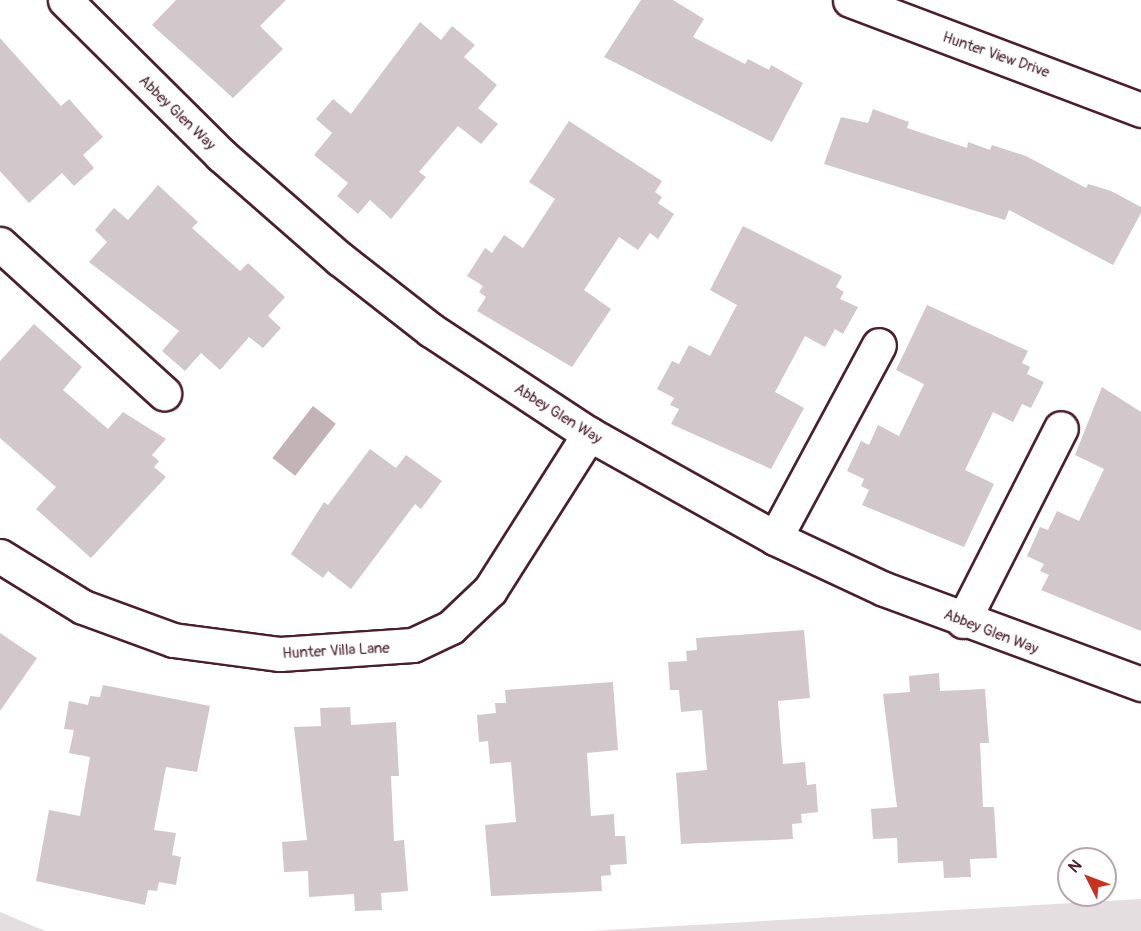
<!DOCTYPE html>
<style>
body{margin:0}
#map{position:relative;width:1141px;height:931px;overflow:hidden;background:#fff;font-family:Pangolin,sans-serif}
div>[style]{position:absolute}
.green>*{inset:0;background:#e5dee0}
.water>*{inset:0;background:#c1b3b6;transform-origin:0 0}
.building>*{inset:0;background:#d2c7cb}
.roads{filter:drop-shadow(2px 0 #4a1f2b) drop-shadow(-2px 0 #4a1f2b) drop-shadow(0 2px #4a1f2b) drop-shadow(0 -2px #4a1f2b)}
.minor>*{height:33px;margin:-16.5px;padding:0 16.5px;transform-origin:16.5px;border-radius:16.5px;background:#fff}
span{translate:-50% -50%;white-space:nowrap;text-align:center;line-height:1.15;-webkit-text-stroke:4.5px #fff;paint-order:stroke}
.street-label{font-size:15px;color:#4a1f2b}
.north{position:absolute;left:1057px;top:847px;width:60px;height:60px;box-sizing:border-box;background:#fff;border:2px solid #b7a5aa;border-radius:50%;rotate:312deg;font-size:16px;font-weight:700;line-height:24px;text-align:center;color:#4a1f2b}
.north::after{content:'';display:block;margin:auto;width:21px;height:27px;background:#c8321e;clip-path:polygon(50% 0,100% 100%,50% 72%,0 100%)}
</style>
<div id="map">
<div class="green">
<div style="clip-path:polygon(1141px 899px,1141px 931px,590px 931px)"></div>
<div style="clip-path:polygon(0 912px,45px 931px,0 931px)"></div>
</div>
<div class="water">
<div style="left:313px;top:406px;width:29px;height:66px;rotate:38deg"></div>
</div>
<div class="building">
<div style="clip-path:polygon(176px 0,286px 0,260px 26px,283px 49px,233px 98px,152px 25px)"></div>
<div style="clip-path:polygon(641px 0,673px 0,704px 19px,693px 37px,745px 64px,748px 59px,769px 70px,771px 65px,803px 83px,772px 142px,604px 57px)"></div>
<div style="clip-path:polygon(420px 22px,441px 40px,452px 26px,475px 45px,464px 57px,497px 85px,478px 108px,498px 124px,481px 144px,458px 126px,419px 172px,426px 177px,391px 219px,370px 200px,358px 214px,337px 196px,348px 183px,314px 155px,332px 133px,316px 119px,333px 99px,351px 114px)"></div>
<div style="clip-path:polygon(0 38px,61px 106px,69px 99px,103px 137px,83px 155px,94px 168px,74px 186px,62px 173px,29px 203px,0 171px)"></div>
<div style="clip-path:polygon(873px 109px,909px 122px,907px 128px,967px 148px,968px 142px,990px 150px,992px 145px,1026px 156px,1086px 188px,1088px 184px,1111px 191px,1141px 207px,1141px 213px,1113px 265px,1009px 210px,1005px 220px,824px 164px,841px 117px,868px 123px)"></div>
<div style="clip-path:polygon(569px 121px,662px 181px,655px 192px,662px 197px,658px 203px,674px 214px,658px 239px,650px 233px,638px 250px,619px 237px,584px 290px,611px 309px,572px 367px,477px 311px,486px 297px,479px 292px,483px 286px,467px 276px,485px 248px,492px 253px,504px 235px,523px 248px,555px 199px,529px 182px)"></div>
<div style="clip-path:polygon(158px 185px,198px 222px,192px 228px,240px 271px,248px 263px,285px 297px,268px 316px,281px 328px,263px 348px,249px 337px,220px 370px,201px 353px,185px 371px,162px 351px,179px 331px,89px 262px,107px 242px,95px 230px,114px 208px,128px 220px)"></div>
<div style="clip-path:polygon(743px 226px,842px 276px,836px 287px,844px 292px,840px 299px,858px 307px,843px 334px,835px 329px,825px 347px,805px 336px,775px 392px,804px 408px,771px 469px,671px 424px,679px 409px,670px 405px,674px 398px,657px 389px,672px 361px,679px 364px,689px 345px,710px 356px,737px 305px,710px 290px)"></div>
<div style="clip-path:polygon(927px 305px,1028px 351px,1022px 363px,1030px 367px,1027px 374px,1044px 382px,1031px 408px,1022px 404px,1013px 422px,993px 412px,965px 470px,994px 484px,964px 547px,862px 505px,869px 490px,861px 486px,864px 479px,847px 471px,861px 441px,869px 445px,878px 425px,899px 436px,924px 384px,896px 370px)"></div>
<div style="clip-path:polygon(34px 324px,82px 367px,63px 390px,108px 429px,123px 412px,166px 439px,152px 455px,159px 461px,154px 467px,166px 477px,91px 558px,36px 509px,56px 487px,0 438px,0 361px)"></div>
<div style="clip-path:polygon(1102px 387px,1141px 412px,1141px 631px,1041px 590px,1049px 575px,1040px 571px,1044px 564px,1027px 556px,1040px 527px,1048px 530px,1057px 511px,1079px 521px,1104px 469px,1075px 455px)"></div>
<div style="clip-path:polygon(370px 449px,396px 468px,406px 455px,442px 481px,421px 509px,415px 504px,351px 589px,328px 571px,323px 578px,291px 554px,324px 502px,328px 505px)"></div>
<div style="clip-path:polygon(804px 630px,810px 698px,778px 701px,783px 764px,805px 762px,807px 785px,816px 784px,818px 812px,801px 814px,802px 823px,792px 824px,793px 839px,681px 844px,676px 773px,707px 770px,702px 710px,681px 712px,679px 690px,670px 690px,668px 662px,687px 661px,686px 651px,697px 650px,696px 638px)"></div>
<div style="clip-path:polygon(0 633px,37px 658px,0 711px)"></div>
<div style="clip-path:polygon(939px 673px,940px 691px,985px 689px,989px 743px,980px 743px,983px 807px,994px 807px,997px 858px,970px 859px,971px 877px,944px 878px,943px 861px,898px 863px,897px 838px,873px 839px,871px 809px,897px 807px,883px 694px,910px 692px,909px 676px)"></div>
<div style="clip-path:polygon(613px 682px,618px 750px,587px 753px,591px 816px,614px 814px,615px 836px,625px 836px,627px 864px,610px 865px,611px 875px,601px 876px,602px 891px,491px 896px,485px 825px,516px 822px,511px 762px,490px 764px,488px 741px,479px 742px,477px 715px,496px 713px,495px 703px,506px 703px,505px 690px)"></div>
<div style="clip-path:polygon(103px 685px,210px 706px,197px 772px,166px 767px,154px 830px,176px 833px,172px 855px,181px 857px,176px 885px,159px 882px,157px 891px,148px 890px,145px 905px,36px 881px,49px 810px,80px 816px,90px 757px,69px 753px,74px 730px,64px 729px,69px 701px,88px 705px,90px 696px,100px 697px)"></div>
<div style="clip-path:polygon(350px 707px,351px 725px,396px 722px,399px 776px,391px 776px,394px 841px,404px 840px,408px 891px,381px 893px,382px 910px,355px 911px,354px 894px,309px 897px,308px 871px,284px 872px,282px 842px,307px 840px,294px 727px,321px 726px,320px 708px)"></div>
</div>
<div class="roads">
<div class="minor">
<div style="left:65px;top:0;width:220px;rotate:44.8deg"></div>
<div style="left:221px;top:155px;width:158px;rotate:41.2deg"></div>
<div style="left:340px;top:259px;width:115px;rotate:38deg"></div>
<div style="left:431px;top:330px;width:189px;rotate:33.4deg"></div>
<div style="left:589px;top:434px;width:213px;rotate:29.2deg"></div>
<div style="left:775px;top:538px;width:120px;rotate:25.1deg"></div>
<div style="left:884px;top:589px;width:274px;rotate:20.3deg"></div>
<div style="left:850px;top:0;width:311px;rotate:20.7deg"></div>
<div style="left:0;top:244px;width:222px;rotate:42.3deg"></div>
<div style="left:775px;top:538px;width:219px;rotate:-61.7deg"></div>
<div style="left:0;top:556px;width:97px;rotate:31.6deg"></div>
<div style="left:83px;top:607px;width:96px;rotate:20.1deg"></div>
<div style="left:173px;top:640px;width:108px;rotate:7.5deg"></div>
<div style="left:280px;top:654px;width:133px;rotate:-3.9deg"></div>
<div style="left:413px;top:645px;width:42px;rotate:-25.3deg"></div>
<div style="left:451px;top:627px;width:54px;rotate:-43.5deg"></div>
<div style="left:490px;top:590px;width:185px;rotate:-57.6deg"></div>
<div style="left:963px;top:621px;width:216px;rotate:-63.1deg"></div>
</div>
</div>
<div class="street-label">
<span style="left:996px;top:55px;rotate:19deg">Hunter View Drive</span>
<span style="left:177px;top:113px;rotate:44deg">Abbey Glen Way</span>
<span style="left:558px;top:414px;rotate:32deg">Abbey Glen Way</span>
<span style="left:991px;top:632px;rotate:21deg">Abbey Glen Way</span>
<span style="left:336px;top:651px;rotate:-3deg">Hunter Villa Lane</span>
</div>
<div class="north">N</div>
</div>
